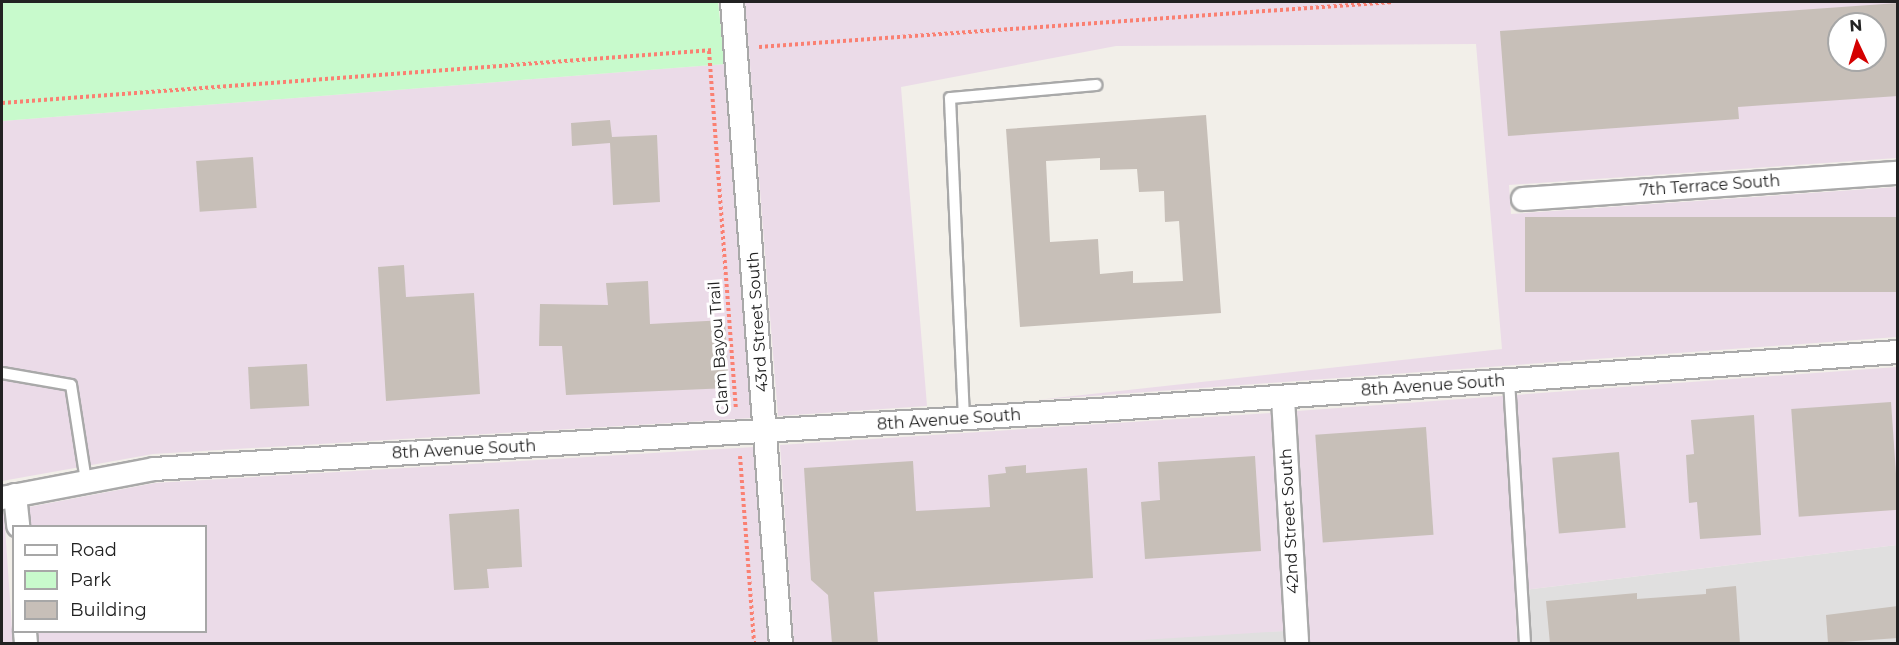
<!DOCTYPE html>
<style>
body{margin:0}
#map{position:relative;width:1899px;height:645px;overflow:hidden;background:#f2efe9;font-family:Montserrat,sans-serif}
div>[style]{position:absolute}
.residential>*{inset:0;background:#e0dfdf}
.industrial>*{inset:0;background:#ebdbe8}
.park>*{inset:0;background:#c8facc}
.building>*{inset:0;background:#c7bfb8;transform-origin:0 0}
.path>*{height:4px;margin-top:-2px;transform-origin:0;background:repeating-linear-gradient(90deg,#fa8072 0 3px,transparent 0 6px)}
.roads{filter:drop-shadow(2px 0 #a9a9a9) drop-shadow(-2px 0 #a9a9a9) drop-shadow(0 2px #a9a9a9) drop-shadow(0 -2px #a9a9a9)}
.service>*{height:10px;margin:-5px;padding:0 5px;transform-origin:5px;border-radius:5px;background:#fff}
.minor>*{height:22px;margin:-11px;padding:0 11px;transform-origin:11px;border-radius:11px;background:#fff}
span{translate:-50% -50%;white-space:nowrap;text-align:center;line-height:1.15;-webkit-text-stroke:6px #fff;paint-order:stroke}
.street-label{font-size:16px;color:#222}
.frame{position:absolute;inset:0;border:3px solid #222;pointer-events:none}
.legend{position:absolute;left:12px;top:525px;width:195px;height:108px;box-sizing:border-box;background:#fff;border:2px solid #a7a7a7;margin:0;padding:8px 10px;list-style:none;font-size:18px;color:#222}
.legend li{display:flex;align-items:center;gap:12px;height:30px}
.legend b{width:30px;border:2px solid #a7a7a7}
.north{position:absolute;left:1827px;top:12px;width:60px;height:60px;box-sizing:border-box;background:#fff;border:2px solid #a7a7a7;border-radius:50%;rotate:356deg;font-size:16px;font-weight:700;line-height:24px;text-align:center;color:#222}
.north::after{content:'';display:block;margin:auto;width:21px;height:27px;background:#d40000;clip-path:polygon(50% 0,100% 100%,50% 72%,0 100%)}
</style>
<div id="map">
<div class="residential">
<div style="clip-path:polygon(1897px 545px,1897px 643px,1517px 643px,1515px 591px)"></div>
<div style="clip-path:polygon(1284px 631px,1284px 643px,1080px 644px,1180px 634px)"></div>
</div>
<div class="industrial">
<div style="clip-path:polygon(evenodd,745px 2px,1897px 2px,1897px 158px,1509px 185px,1511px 214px,1897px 187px,1897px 337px,1037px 400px,1502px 349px,1476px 44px,1116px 46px,901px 87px,927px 406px,778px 416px,745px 2px,1839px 24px,1875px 24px,1875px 60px,1839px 60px,1839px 24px)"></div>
<div style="clip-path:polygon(725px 64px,752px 418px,153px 454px,2px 481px,2px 121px)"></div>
<div style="clip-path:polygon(1897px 367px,1897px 545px,1515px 591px,1517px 643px,1310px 643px,1297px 411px)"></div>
<div style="clip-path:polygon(1271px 413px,1284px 631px,1080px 644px,794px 643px,780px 445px)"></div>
<div style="clip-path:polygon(754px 447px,768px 643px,39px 643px,38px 632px,206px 632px,206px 526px,31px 526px,29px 507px,155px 483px)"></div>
<div style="clip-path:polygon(2px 513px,4px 513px,13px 643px,2px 643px)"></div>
</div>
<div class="park">
<div style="clip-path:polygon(2px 2px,718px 2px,725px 64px,2px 121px)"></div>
</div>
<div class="building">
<div style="clip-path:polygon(evenodd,1898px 3px,1898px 96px,1738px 107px,1739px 119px,1508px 136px,1500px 31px,1898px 3px,1839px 24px,1875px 24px,1875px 60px,1839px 60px,1839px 24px)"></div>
<div style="clip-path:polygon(evenodd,1206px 115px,1221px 313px,1020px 327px,1006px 129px,1206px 115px,1100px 158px,1100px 170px,1137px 169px,1139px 192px,1164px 191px,1165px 222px,1179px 221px,1183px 281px,1133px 283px,1133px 271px,1100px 274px,1098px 239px,1050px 242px,1046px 161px,1100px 158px)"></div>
<div style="clip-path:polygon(610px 120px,612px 137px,657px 135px,660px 202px,613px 205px,610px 143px,572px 146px,571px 123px)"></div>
<div style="left:253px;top:157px;width:51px;height:57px;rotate:86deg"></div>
<div style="left:1898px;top:217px;width:75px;height:373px;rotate:90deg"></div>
<div style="clip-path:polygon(404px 265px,406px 297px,474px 293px,480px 394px,386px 401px,378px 267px)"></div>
<div style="clip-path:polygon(648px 281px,650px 324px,725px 320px,729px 388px,566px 395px,562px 346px,539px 346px,540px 304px,608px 305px,606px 283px)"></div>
<div style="left:307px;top:364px;width:42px;height:59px;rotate:87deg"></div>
<div style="left:1891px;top:402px;width:108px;height:100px;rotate:86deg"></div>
<div style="clip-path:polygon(1754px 415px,1761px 535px,1700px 539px,1697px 502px,1689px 503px,1686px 455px,1694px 454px,1691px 420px)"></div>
<div style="left:1426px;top:427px;width:108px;height:111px;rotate:86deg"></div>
<div style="left:1619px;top:452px;width:76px;height:67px;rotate:85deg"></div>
<div style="clip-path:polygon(1255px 456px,1261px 551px,1145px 559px,1141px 502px,1160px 500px,1158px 462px)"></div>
<div style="clip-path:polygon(913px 461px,916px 511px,990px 507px,988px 475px,1006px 473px,1005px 467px,1026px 465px,1026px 473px,1087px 468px,1093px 578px,874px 592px,878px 644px,832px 644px,828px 595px,811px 580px,804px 468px)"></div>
<div style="clip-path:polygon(519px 509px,522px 567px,487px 569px,489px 588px,454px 590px,449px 514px)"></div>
<div style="clip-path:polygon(1736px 586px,1740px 644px,1550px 644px,1546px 601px,1637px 593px,1637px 599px,1706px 594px,1706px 589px)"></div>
<div style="clip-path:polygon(1898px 606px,1898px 638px,1828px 643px,1826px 615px)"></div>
</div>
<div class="path">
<div style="left:759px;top:47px;width:636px;rotate:-4.06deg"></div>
<div style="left:709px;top:51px;width:359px;rotate:85.7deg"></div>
<div style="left:2px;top:103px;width:713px;rotate:-4.26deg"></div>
<div style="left:740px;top:456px;width:189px;rotate:85.7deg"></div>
</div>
<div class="roads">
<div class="service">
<div style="left:2px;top:373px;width:70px;rotate:9.9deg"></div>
<div style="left:71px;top:385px;width:97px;rotate:81.1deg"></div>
<div style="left:1509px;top:381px;width:263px;rotate:86.5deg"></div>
<div style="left:964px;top:419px;width:321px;rotate:-92.5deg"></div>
<div style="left:950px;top:98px;width:147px;rotate:-5.1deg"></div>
</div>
<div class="minor">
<div style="left:732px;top:2px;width:644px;rotate:85.64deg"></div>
<div style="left:1523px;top:199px;width:376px;rotate:-4deg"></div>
<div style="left:1283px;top:398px;width:246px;rotate:86.7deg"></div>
<div style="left:15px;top:495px;width:31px;rotate:84deg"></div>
<div style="left:2px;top:498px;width:155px;rotate:-10.8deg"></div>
<div style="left:154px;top:469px;width:960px;rotate:-3.58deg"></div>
<div style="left:1112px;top:409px;width:788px;rotate:-4.15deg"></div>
<div style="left:25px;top:632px;width:12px;rotate:85deg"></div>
</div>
</div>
<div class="street-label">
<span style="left:1710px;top:186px;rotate:-4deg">7th Terrace South</span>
<span style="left:758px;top:322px;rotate:-94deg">43rd Street South</span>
<span style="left:719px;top:348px;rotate:-94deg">Clam Bayou Trail</span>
<span style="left:1433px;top:386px;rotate:-4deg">8th Avenue South</span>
<span style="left:949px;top:420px;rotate:-4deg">8th Avenue South</span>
<span style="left:464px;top:450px;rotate:-3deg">8th Avenue South</span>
<span style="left:1290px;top:521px;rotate:-93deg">42nd Street South</span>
</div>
<div class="frame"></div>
<ul class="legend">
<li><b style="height:8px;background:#fff"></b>Road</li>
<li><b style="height:16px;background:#c8facc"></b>Park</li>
<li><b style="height:16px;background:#c7bfb8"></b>Building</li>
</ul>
<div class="north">N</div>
</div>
